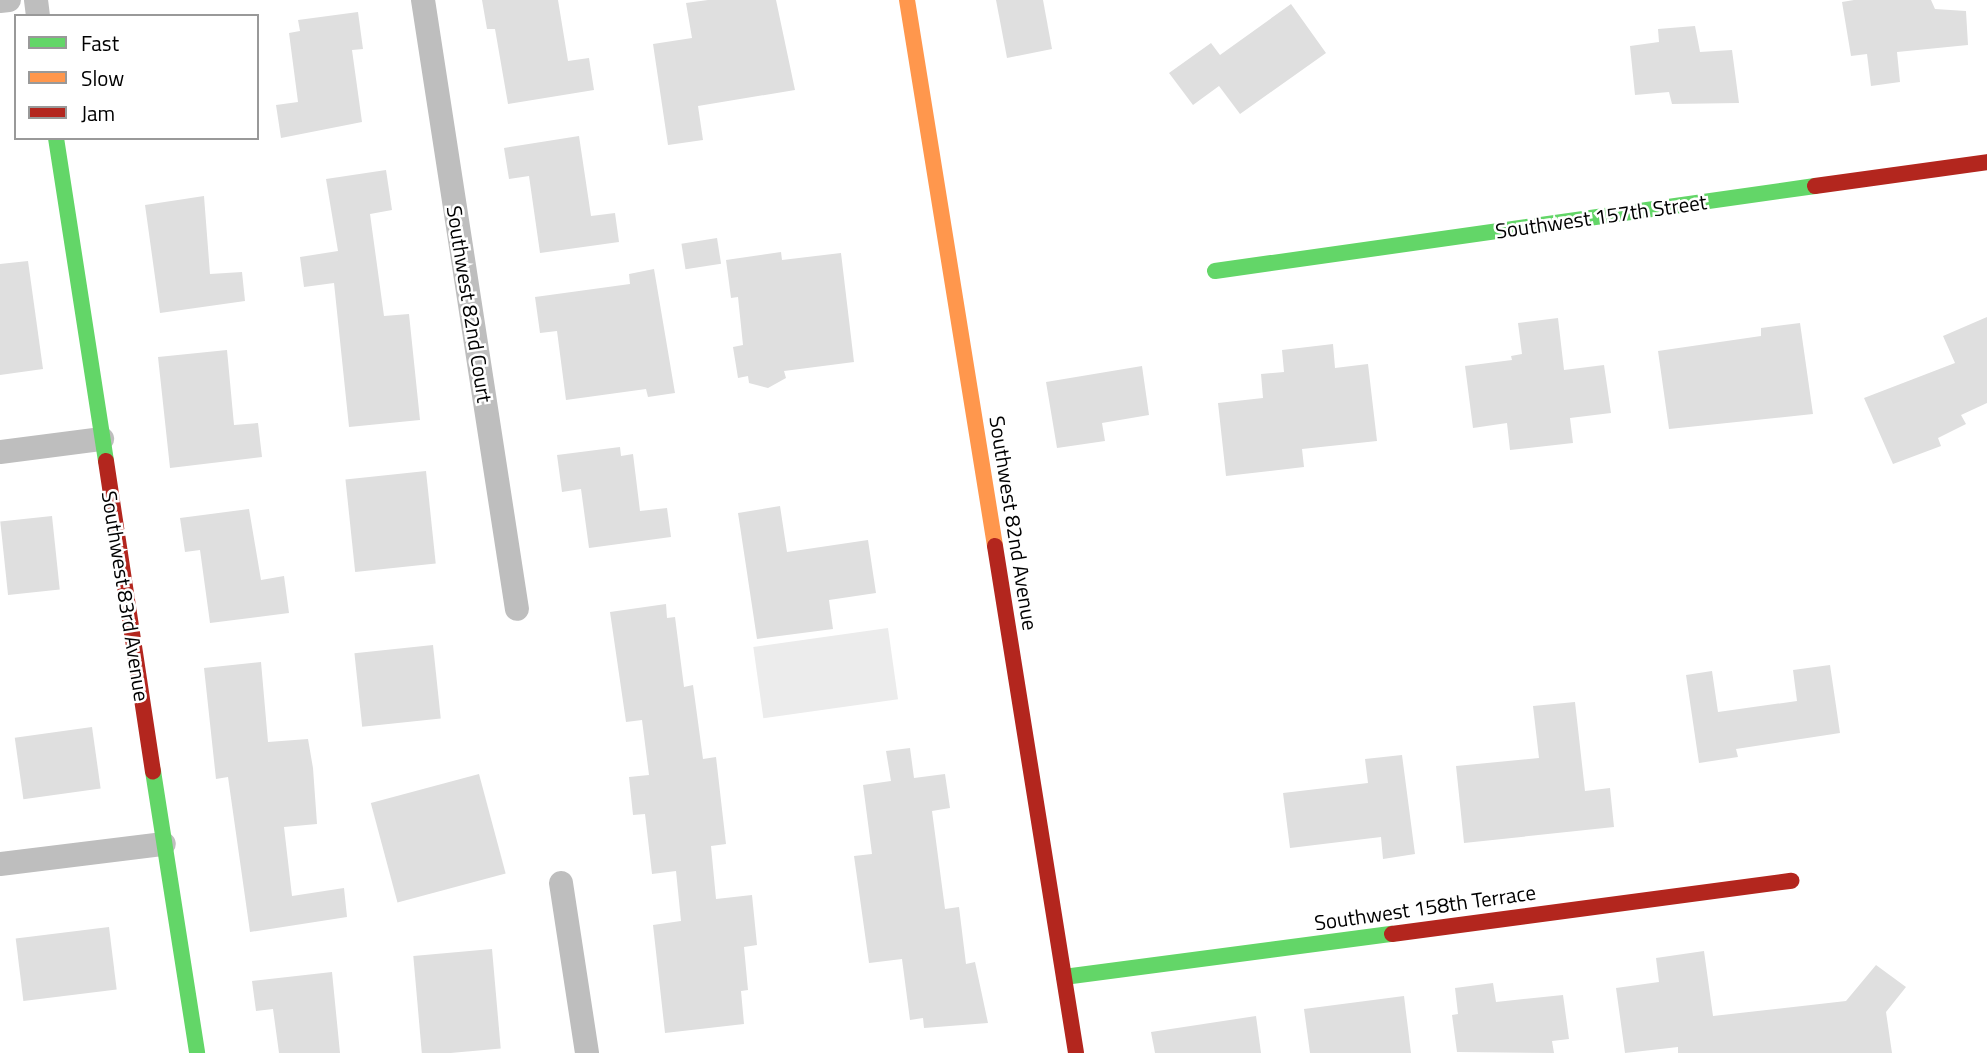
<!DOCTYPE html>
<style>
body{margin:0}
#map{position:relative;width:1987px;height:1053px;overflow:hidden;background:#fff;font-family:"Titillium Web",sans-serif}
div>[style]{position:absolute}
.green>*{inset:0;background:#ececec;transform-origin:0 0}
.building>*{inset:0;background:#dfdfdf;transform-origin:0 0}
.street>*{height:24px;margin:-12px;padding:0 12px;transform-origin:12px;border-radius:12px;background:#bebebe}
.fast>*{height:16px;margin:-8px;padding:0 8px;transform-origin:8px;border-radius:8px;background:#63d668}
.slow>*{height:16px;margin:-8px;padding:0 8px;transform-origin:8px;border-radius:8px;background:#ff974d}
.jam>*{height:16px;margin:-8px;padding:0 8px;transform-origin:8px;border-radius:8px;background:#b3261e}
span{translate:-50% -50%;white-space:nowrap;text-align:center;line-height:1.15;-webkit-text-stroke:5px #fff;paint-order:stroke}
.street-label{font-size:21px;color:#000}
.legend{position:absolute;left:14px;top:14px;width:245px;height:126px;box-sizing:border-box;background:#fff;border:2px solid #999;margin:0;padding:9px 12px;list-style:none;font-size:21px;color:#000}
.legend li{display:flex;align-items:center;gap:14px;height:35px}
.legend b{width:35px;border:2px solid #999}
</style>
<div id="map">
<div class="green">
<div style="left:888px;top:628px;width:72px;height:136px;rotate:82deg"></div>
</div>
<div class="building">
<div style="clip-path:polygon(482px 0,558px 0,568px 61px,589px 58px,594px 90px,508px 104px,495px 29px,487px 29px)"></div>
<div style="clip-path:polygon(708px 0,776px 0,795px 90px,698px 106px,703px 140px,668px 145px,653px 44px,692px 38px,686px 3px)"></div>
<div style="clip-path:polygon(996px 0,1043px 0,1052px 49px,1007px 58px)"></div>
<div style="clip-path:polygon(1854px 0,1931px 0,1935px 9px,1966px 11px,1968px 45px,1897px 52px,1900px 82px,1871px 86px,1867px 54px,1851px 56px,1842px 2px)"></div>
<div style="clip-path:polygon(1291px 4px,1326px 53px,1240px 114px,1219px 86px,1193px 105px,1169px 73px,1211px 43px,1220px 55px)"></div>
<div style="clip-path:polygon(358px 12px,363px 49px,352px 50px,362px 122px,281px 138px,276px 105px,298px 102px,289px 33px,300px 31px,298px 20px)"></div>
<div style="clip-path:polygon(1695px 26px,1700px 52px,1732px 50px,1739px 103px,1672px 104px,1669px 92px,1635px 95px,1630px 46px,1659px 42px,1658px 29px)"></div>
<div style="clip-path:polygon(579px 136px,591px 216px,615px 213px,619px 242px,540px 253px,529px 176px,509px 179px,504px 148px)"></div>
<div style="clip-path:polygon(386px 170px,392px 210px,370px 214px,384px 316px,409px 314px,420px 420px,349px 427px,334px 283px,304px 287px,300px 257px,338px 251px,326px 179px)"></div>
<div style="clip-path:polygon(204px 196px,210px 274px,242px 272px,245px 301px,160px 313px,145px 205px)"></div>
<div style="left:717px;top:238px;width:26px;height:36px;rotate:81deg"></div>
<div style="clip-path:polygon(781px 252px,782px 260px,841px 253px,854px 362px,784px 371px,786px 378px,768px 388px,749px 383px,748px 376px,738px 378px,733px 347px,743px 345px,738px 297px,731px 298px,726px 260px)"></div>
<div style="clip-path:polygon(28px 261px,43px 369px,0 375px,0 264px)"></div>
<div style="clip-path:polygon(654px 269px,675px 393px,648px 397px,646px 389px,566px 400px,557px 331px,540px 333px,535px 297px,630px 284px,629px 274px)"></div>
<div style="clip-path:polygon(1987px 317px,1987px 403px,1961px 415px,1966px 424px,1938px 438px,1941px 446px,1893px 464px,1864px 398px,1955px 363px,1943px 336px)"></div>
<div style="clip-path:polygon(1558px 318px,1564px 370px,1604px 365px,1611px 413px,1570px 418px,1573px 443px,1510px 450px,1507px 423px,1473px 428px,1465px 366px,1512px 360px,1511px 356px,1522px 354px,1518px 323px)"></div>
<div style="clip-path:polygon(1800px 323px,1813px 414px,1669px 429px,1658px 351px,1761px 336px,1761px 328px)"></div>
<div style="clip-path:polygon(1333px 344px,1335px 368px,1368px 364px,1377px 441px,1302px 449px,1304px 467px,1226px 476px,1218px 403px,1263px 398px,1261px 374px,1284px 372px,1282px 350px)"></div>
<div style="clip-path:polygon(227px 350px,234px 425px,258px 423px,262px 457px,170px 468px,158px 357px)"></div>
<div style="clip-path:polygon(1142px 366px,1149px 415px,1102px 423px,1105px 441px,1057px 448px,1046px 382px)"></div>
<div style="clip-path:polygon(620px 447px,621px 456px,633px 454px,640px 511px,667px 508px,671px 537px,589px 548px,581px 489px,562px 492px,557px 455px)"></div>
<div style="left:426px;top:471px;width:93px;height:81px;rotate:84deg"></div>
<div style="clip-path:polygon(780px 506px,787px 552px,868px 540px,876px 593px,829px 600px,833px 629px,757px 639px,738px 513px)"></div>
<div style="clip-path:polygon(249px 509px,261px 580px,284px 576px,289px 613px,210px 623px,200px 550px,185px 552px,180px 518px)"></div>
<div style="left:52px;top:516px;width:74px;height:52px;rotate:84deg"></div>
<div style="clip-path:polygon(666px 604px,667px 618px,675px 617px,684px 687px,693px 685px,703px 759px,716px 757px,726px 844px,711px 846px,716px 899px,752px 895px,757px 945px,744px 947px,748px 990px,741px 991px,744px 1024px,665px 1033px,653px 925px,681px 921px,676px 871px,652px 874px,645px 814px,633px 815px,629px 777px,649px 775px,642px 720px,626px 722px,610px 612px)"></div>
<div style="left:433px;top:645px;width:74px;height:79px;rotate:84deg"></div>
<div style="clip-path:polygon(261px 662px,268px 742px,308px 739px,313px 768px,317px 824px,284px 827px,292px 896px,344px 888px,347px 917px,250px 932px,228px 777px,216px 779px,204px 668px)"></div>
<div style="clip-path:polygon(1830px 665px,1840px 733px,1736px 749px,1738px 757px,1699px 763px,1686px 675px,1712px 671px,1718px 712px,1797px 701px,1793px 670px)"></div>
<div style="clip-path:polygon(1575px 702px,1585px 791px,1610px 788px,1614px 827px,1464px 843px,1456px 766px,1539px 758px,1533px 706px)"></div>
<div style="left:92px;top:727px;width:62px;height:78px;rotate:82deg"></div>
<div style="clip-path:polygon(910px 748px,914px 778px,945px 774px,950px 808px,932px 811px,945px 909px,959px 907px,966px 964px,975px 962px,988px 1023px,924px 1028px,923px 1018px,910px 1020px,902px 959px,869px 963px,854px 856px,872px 854px,863px 785px,891px 781px,886px 751px)"></div>
<div style="clip-path:polygon(1402px 755px,1415px 854px,1383px 859px,1381px 837px,1290px 848px,1283px 793px,1368px 783px,1365px 759px)"></div>
<div style="left:479px;top:774px;width:103px;height:112px;rotate:75deg"></div>
<div style="left:109px;top:927px;width:63px;height:94px;rotate:83deg"></div>
<div style="left:492px;top:949px;width:100px;height:79px;rotate:85deg"></div>
<div style="clip-path:polygon(1704px 951px,1713px 1016px,1846px 1001px,1876px 965px,1906px 987px,1886px 1012px,1892px 1053px,1678px 1053px,1678px 1047px,1625px 1053px,1616px 988px,1659px 982px,1656px 958px)"></div>
<div style="clip-path:polygon(332px 972px,340px 1053px,279px 1053px,273px 1009px,256px 1011px,252px 981px)"></div>
<div style="clip-path:polygon(1493px 983px,1496px 1002px,1563px 995px,1569px 1039px,1552px 1041px,1554px 1053px,1457px 1052px,1452px 1015px,1458px 1014px,1455px 988px)"></div>
<div style="clip-path:polygon(1404px 996px,1411px 1053px,1310px 1053px,1304px 1009px)"></div>
<div style="clip-path:polygon(1256px 1016px,1261px 1053px,1155px 1053px,1151px 1032px)"></div>
</div>
<div class="street">
<div style="left:36px;top:0;width:16px;rotate:83deg"></div>
<div style="left:423px;top:0;width:616px;rotate:81.23deg"></div>
<div style="left:0;top:1px;width:9px;rotate:-6deg"></div>
<div style="left:0;top:452px;width:103px;rotate:-7.3deg"></div>
<div style="left:0;top:864px;width:165px;rotate:-7deg"></div>
<div style="left:561px;top:883px;width:172px;rotate:81.3deg"></div>
</div>
<div class="fast">
<div style="left:56px;top:138px;width:327px;rotate:81.2deg"></div>
<div style="left:1215px;top:271px;width:606px;rotate:-8.06deg"></div>
<div style="left:153px;top:771px;width:285px;rotate:81.1deg"></div>
<div style="left:1064px;top:977px;width:331px;rotate:-7.5deg"></div>
</div>
<div class="slow">
<div style="left:907px;top:0;width:553px;rotate:80.84deg"></div>
</div>
<div class="jam">
<div style="left:1815px;top:186px;width:174px;rotate:-7.9deg"></div>
<div style="left:106px;top:461px;width:314px;rotate:81.4deg"></div>
<div style="left:995px;top:546px;width:513px;rotate:80.92deg"></div>
<div style="left:1392px;top:934px;width:403px;rotate:-7.6deg"></div>
</div>
<div class="street-label">
<span style="left:1601px;top:216px;rotate:-8deg">Southwest 157th Street</span>
<span style="left:470px;top:304px;rotate:81deg">Southwest 82nd Court</span>
<span style="left:1014px;top:523px;rotate:81deg">Southwest 82nd Avenue</span>
<span style="left:126px;top:596px;rotate:81deg">Southwest 83rd Avenue</span>
<span style="left:1425px;top:907px;rotate:-8deg">Southwest 158th Terrace</span>
</div>
<ul class="legend">
<li><b style="height:9px;background:#63d668"></b>Fast</li>
<li><b style="height:9px;background:#ff974d"></b>Slow</li>
<li><b style="height:9px;background:#b3261e"></b>Jam</li>
</ul>
</div>
